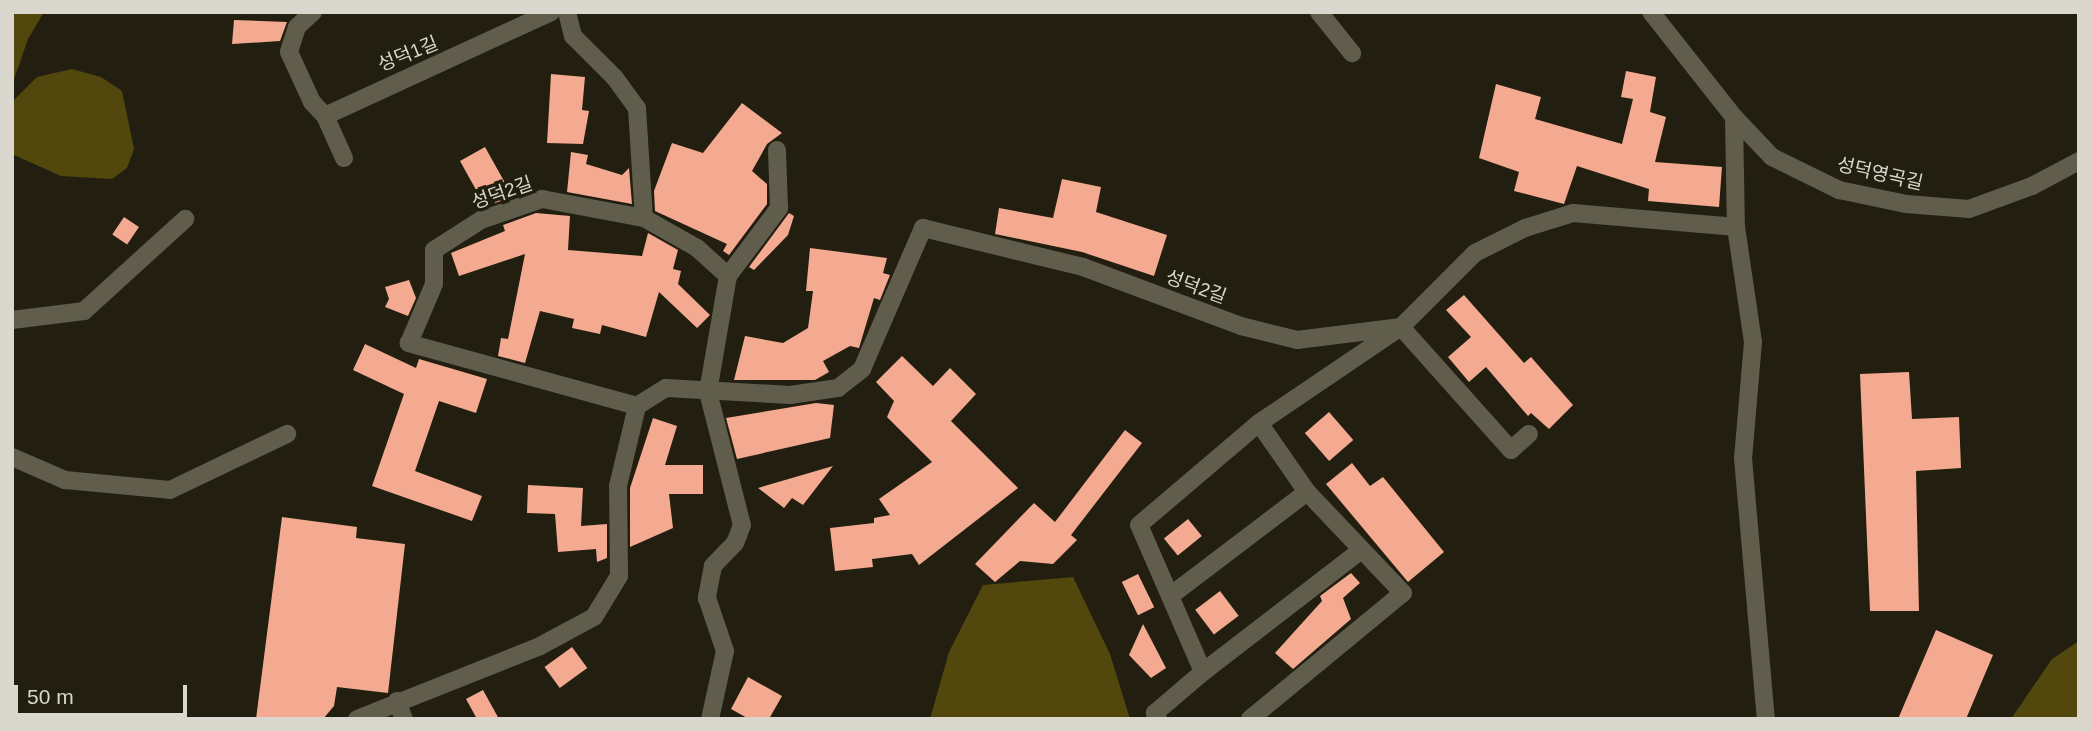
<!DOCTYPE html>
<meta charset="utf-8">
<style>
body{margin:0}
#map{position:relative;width:2091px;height:731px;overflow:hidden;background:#221f10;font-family:Arial,"Noto Sans KR",sans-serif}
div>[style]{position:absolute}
.green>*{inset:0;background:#52470c}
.building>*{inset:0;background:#f4aa90;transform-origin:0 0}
.minor>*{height:18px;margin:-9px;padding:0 9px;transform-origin:9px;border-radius:9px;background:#605d4c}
.secondary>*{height:18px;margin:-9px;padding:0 9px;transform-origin:9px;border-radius:9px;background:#605d4c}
span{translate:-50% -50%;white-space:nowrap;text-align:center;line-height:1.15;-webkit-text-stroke:7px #221f10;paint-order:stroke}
.street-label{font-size:19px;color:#dad8ce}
.frame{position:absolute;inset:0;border:14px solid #dad8ce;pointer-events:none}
.scale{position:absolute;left:14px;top:685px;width:173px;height:32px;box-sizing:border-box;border:4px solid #dad8ce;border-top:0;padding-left:9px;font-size:21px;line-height:24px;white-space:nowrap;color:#dad8ce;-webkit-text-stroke:5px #221f10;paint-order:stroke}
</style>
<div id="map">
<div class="green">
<div style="clip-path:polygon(12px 12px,44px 12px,28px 39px,12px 85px)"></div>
<div style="clip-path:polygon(72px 69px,101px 77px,122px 91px,134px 149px,127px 168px,112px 179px,61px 176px,14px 155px,14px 100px,37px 77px)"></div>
<div style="clip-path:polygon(1073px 577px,1110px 654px,1130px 719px,930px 719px,949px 652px,983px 585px)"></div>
<div style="clip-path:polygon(2079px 641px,2079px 719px,2011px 719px,2052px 659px)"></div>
</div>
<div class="building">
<div style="clip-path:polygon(234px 20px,287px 22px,280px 41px,232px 44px)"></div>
<div style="clip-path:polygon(1626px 71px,1656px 77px,1650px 112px,1666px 117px,1655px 162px,1722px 167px,1719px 207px,1648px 201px,1649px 189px,1577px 166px,1564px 204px,1514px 191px,1519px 172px,1479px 158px,1496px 84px,1541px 97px,1535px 119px,1622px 144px,1633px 99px,1621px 97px)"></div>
<div style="clip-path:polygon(551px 74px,585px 77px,582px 110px,589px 111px,583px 144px,547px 143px)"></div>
<div style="clip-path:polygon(742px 103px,782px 133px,767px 144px,752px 171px,767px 184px,767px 204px,729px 255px,723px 251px,727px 244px,655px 211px,654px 191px,672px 143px,703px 153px)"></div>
<div style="clip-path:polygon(485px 147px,509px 190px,524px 185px,527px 192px,495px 203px,491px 190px,480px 197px,460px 161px)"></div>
<div style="clip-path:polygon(571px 152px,588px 155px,586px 164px,622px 175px,629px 168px,632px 204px,567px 192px)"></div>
<div style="clip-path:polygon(1062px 179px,1101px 187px,1096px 212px,1167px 235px,1154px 276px,1082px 252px,995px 234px,999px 208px,1053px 218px)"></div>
<div style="clip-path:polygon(536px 213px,570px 216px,568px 250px,642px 256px,648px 233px,678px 250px,673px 269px,681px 271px,678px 284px,710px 315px,697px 328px,659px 292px,646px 337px,602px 325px,600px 334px,572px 328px,574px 319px,540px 311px,525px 363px,498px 356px,501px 338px,508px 339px,525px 254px,459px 276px,451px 253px,505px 231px,503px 225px)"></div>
<div style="clip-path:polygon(789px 213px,794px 216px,788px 235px,754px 270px,749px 267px)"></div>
<div style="left:124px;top:217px;width:18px;height:21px;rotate:34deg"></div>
<div style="clip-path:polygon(810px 248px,887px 258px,883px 273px,890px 275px,880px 300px,874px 298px,859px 348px,850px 346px,823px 361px,829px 372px,815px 380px,734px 380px,745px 336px,783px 343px,808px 328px,813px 291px,806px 291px)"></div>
<div style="clip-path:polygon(409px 280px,416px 298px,408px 316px,385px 307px,389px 299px,385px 287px)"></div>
<div style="clip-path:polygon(1464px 295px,1524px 363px,1531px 357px,1573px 405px,1549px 429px,1531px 413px,1528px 416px,1486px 367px,1469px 382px,1448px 357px,1471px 337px,1446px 310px)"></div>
<div style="clip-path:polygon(365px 344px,416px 368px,419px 359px,487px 379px,476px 413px,439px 401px,415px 471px,482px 496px,472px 521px,372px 486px,404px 394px,353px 370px)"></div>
<div style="clip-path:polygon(902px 356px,933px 386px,950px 368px,976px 394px,951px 421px,1018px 488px,919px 565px,912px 554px,872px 559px,873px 567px,835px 571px,830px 528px,874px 523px,874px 518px,890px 515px,879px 499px,932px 462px,887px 417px,894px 401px,876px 382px)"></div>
<div style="clip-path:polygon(1909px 372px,1912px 419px,1959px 417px,1961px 468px,1916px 471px,1919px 611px,1870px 611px,1860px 374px)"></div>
<div style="clip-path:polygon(816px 403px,834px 405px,830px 438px,737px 459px,726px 418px)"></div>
<div style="left:1329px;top:412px;width:37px;height:32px;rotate:49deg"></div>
<div style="clip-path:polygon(653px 418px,677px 426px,665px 465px,703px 465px,703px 494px,669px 494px,673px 528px,630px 547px,630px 488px)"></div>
<div style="clip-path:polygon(1125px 430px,1142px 443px,1071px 535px,1077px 540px,1053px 564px,1020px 561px,995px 582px,975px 564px,1034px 503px,1055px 522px)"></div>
<div style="clip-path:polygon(1352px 463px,1370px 486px,1383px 477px,1444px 552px,1408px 582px,1326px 484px)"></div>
<div style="clip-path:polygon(833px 466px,803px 505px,792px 498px,784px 508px,758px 488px)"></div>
<div style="clip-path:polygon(528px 485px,583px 488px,581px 526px,607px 524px,607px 558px,597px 562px,596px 549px,558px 552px,555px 514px,527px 513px)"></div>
<div style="clip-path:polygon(282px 517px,357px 527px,356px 538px,405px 544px,388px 693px,337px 687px,334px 706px,323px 719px,256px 719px)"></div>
<div style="left:1188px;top:519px;width:22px;height:31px;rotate:51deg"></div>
<div style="clip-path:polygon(1351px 573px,1360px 583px,1343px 598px,1351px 619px,1293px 669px,1275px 653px,1322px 601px,1320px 596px)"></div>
<div style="left:1138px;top:574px;width:37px;height:18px;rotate:64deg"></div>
<div style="left:1220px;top:591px;width:31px;height:31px;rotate:53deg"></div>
<div style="clip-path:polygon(1143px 624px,1166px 668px,1151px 678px,1129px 655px)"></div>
<div style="clip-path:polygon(1936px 630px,1993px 655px,1966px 719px,1898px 719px)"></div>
<div style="left:572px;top:647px;width:26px;height:34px;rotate:54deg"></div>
<div style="clip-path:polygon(748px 677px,782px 696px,769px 719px,749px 719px,731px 709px)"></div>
<div style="clip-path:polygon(483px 690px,499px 719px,477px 719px,466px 699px)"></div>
</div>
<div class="minor">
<div style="left:313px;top:12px;width:22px;rotate:137deg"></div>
<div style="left:297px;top:27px;width:26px;rotate:108deg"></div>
<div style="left:289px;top:52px;width:55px;rotate:65.3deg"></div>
<div style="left:312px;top:102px;width:19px;rotate:47deg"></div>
<div style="left:567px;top:12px;width:25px;rotate:76deg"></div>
<div style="left:573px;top:36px;width:59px;rotate:45deg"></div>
<div style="left:615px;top:78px;width:37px;rotate:54deg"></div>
<div style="left:637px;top:108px;width:110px;rotate:86.4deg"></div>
<div style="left:1319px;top:12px;width:53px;rotate:51.2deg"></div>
<div style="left:1734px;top:117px;width:110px;rotate:89deg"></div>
<div style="left:1736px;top:227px;width:116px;rotate:81.6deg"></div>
<div style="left:1753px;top:342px;width:116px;rotate:94.9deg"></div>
<div style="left:1743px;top:458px;width:262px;rotate:85deg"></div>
<div style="left:344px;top:158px;width:46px;rotate:-114.3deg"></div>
<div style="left:325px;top:116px;width:249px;rotate:-24.7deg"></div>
<div style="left:728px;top:276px;width:85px;rotate:-53.1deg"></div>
<div style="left:779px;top:208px;width:58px;rotate:-92deg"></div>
<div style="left:12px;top:320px;width:73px;rotate:-7.1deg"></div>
<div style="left:84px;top:311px;width:137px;rotate:-42.3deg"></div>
<div style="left:637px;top:406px;width:237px;rotate:-164.6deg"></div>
<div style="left:409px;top:343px;width:64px;rotate:-67deg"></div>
<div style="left:434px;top:284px;width:34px;rotate:-90deg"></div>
<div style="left:434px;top:250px;width:56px;rotate:-32.6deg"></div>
<div style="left:481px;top:220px;width:65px;rotate:-19deg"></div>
<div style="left:542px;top:199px;width:104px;rotate:10.6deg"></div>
<div style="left:644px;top:218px;width:61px;rotate:29.5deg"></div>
<div style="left:697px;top:248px;width:42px;rotate:42.1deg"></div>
<div style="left:728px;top:276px;width:118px;rotate:99.8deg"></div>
<div style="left:708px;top:392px;width:137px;rotate:75.7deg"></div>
<div style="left:742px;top:525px;width:19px;rotate:111deg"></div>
<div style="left:735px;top:543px;width:32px;rotate:134deg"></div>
<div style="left:713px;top:566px;width:33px;rotate:101deg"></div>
<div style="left:707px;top:598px;width:56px;rotate:71.2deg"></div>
<div style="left:725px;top:651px;width:70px;rotate:102.4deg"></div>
<div style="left:12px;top:457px;width:58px;rotate:23.5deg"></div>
<div style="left:65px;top:480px;width:105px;rotate:5.4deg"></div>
<div style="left:170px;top:490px;width:130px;rotate:-25.6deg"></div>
<div style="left:1170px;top:596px;width:172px;rotate:-37.2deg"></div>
<div style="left:1203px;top:672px;width:198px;rotate:-37.6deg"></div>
<div style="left:397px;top:701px;width:19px;rotate:69deg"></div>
<div style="left:357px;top:719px;width:197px;rotate:-21.7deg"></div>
<div style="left:540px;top:646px;width:61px;rotate:-28.2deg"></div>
<div style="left:594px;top:617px;width:48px;rotate:-58.6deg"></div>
<div style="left:619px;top:576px;width:90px;rotate:-90.6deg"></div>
<div style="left:618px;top:486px;width:82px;rotate:-76.6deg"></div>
<div style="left:637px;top:406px;width:34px;rotate:-32deg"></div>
<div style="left:666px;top:388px;width:124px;rotate:3.2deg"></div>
<div style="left:790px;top:395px;width:49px;rotate:-8.3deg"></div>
<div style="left:838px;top:388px;width:31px;rotate:-38deg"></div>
<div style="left:862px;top:369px;width:154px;rotate:-66.6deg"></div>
<div style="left:923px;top:228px;width:165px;rotate:13.7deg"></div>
<div style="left:1083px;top:267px;width:169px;rotate:20.5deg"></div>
<div style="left:1241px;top:326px;width:58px;rotate:14deg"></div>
<div style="left:1297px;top:340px;width:105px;rotate:-7.1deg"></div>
<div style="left:1401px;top:327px;width:105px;rotate:-45deg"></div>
<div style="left:1475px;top:253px;width:56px;rotate:-26.6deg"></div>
<div style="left:1525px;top:228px;width:50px;rotate:-17.4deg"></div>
<div style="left:1573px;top:213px;width:164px;rotate:4.9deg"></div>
<div style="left:1158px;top:719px;width:7px;rotate:-117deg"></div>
<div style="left:1155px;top:713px;width:63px;rotate:-40.5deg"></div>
<div style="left:1203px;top:672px;width:160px;rotate:-113.5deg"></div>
<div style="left:1139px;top:525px;width:157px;rotate:-40.4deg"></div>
<div style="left:1259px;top:423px;width:171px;rotate:-34.1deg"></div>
<div style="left:1401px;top:327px;width:165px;rotate:48.2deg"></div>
<div style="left:1511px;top:450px;width:24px;rotate:-42deg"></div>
<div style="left:1250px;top:719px;width:198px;rotate:-39.5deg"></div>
<div style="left:1403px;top:593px;width:139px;rotate:-133.5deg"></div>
<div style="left:1307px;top:492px;width:84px;rotate:-124.8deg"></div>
</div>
<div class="secondary">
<div style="left:1651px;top:12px;width:134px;rotate:51.7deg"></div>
<div style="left:1734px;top:117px;width:55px;rotate:46.5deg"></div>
<div style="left:1772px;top:157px;width:75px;rotate:26.2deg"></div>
<div style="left:1839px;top:190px;width:68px;rotate:11.8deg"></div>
<div style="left:1906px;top:204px;width:63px;rotate:4.5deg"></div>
<div style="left:1969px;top:209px;width:67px;rotate:-20.1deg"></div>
<div style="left:2032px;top:186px;width:53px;rotate:-28deg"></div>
</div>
<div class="street-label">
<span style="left:408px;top:54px;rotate:-22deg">성덕1길</span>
<span style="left:1880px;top:174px;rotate:13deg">성덕영곡길</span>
<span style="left:502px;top:193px;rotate:-19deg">성덕2길</span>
<span style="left:1196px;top:287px;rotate:20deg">성덕2길</span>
</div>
<div class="frame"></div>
<div class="scale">50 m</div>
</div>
